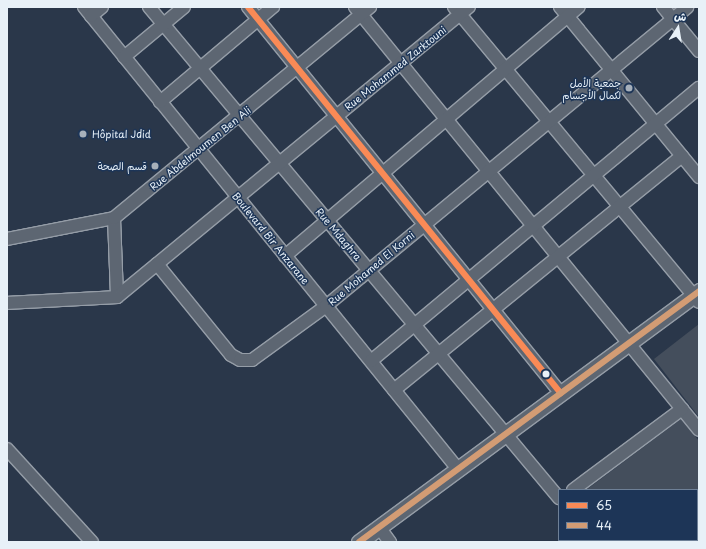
<!DOCTYPE html>
<meta charset="utf-8">
<style>
body{margin:0}
#map{position:relative;width:706px;height:549px;overflow:hidden;background:#2a374a;font-family:"Playpen Sans","Playpen Sans Arabic",sans-serif}
div>[style]{position:absolute}
.building>*{inset:0;background:#444e5c}
.roads{filter:drop-shadow(1px 0 #959da7) drop-shadow(-1px 0 #959da7) drop-shadow(0 1px #959da7) drop-shadow(0 -1px #959da7)}
.minor>*{height:12px;margin:-6px;padding:0 6px;transform-origin:6px;border-radius:6px;background:#5d6672}
.major>*{height:15px;margin:-7.5px;padding:0 7.5px;transform-origin:7.5px;border-radius:7.5px;background:#5d6672}
.bus-1>*{height:6px;margin:-3px;padding:0 3px;transform-origin:3px;border-radius:3px;background:#f98a56}
.bus-2>*{height:6px;margin:-3px;padding:0 3px;transform-origin:3px;border-radius:3px;background:#d39c74}
.dots>*{width:11px;height:11px;translate:-50% -50%;box-sizing:border-box;border:2px solid #1d3557;border-radius:50%}
span{translate:-50% -50%;white-space:nowrap;text-align:center;line-height:1.15;-webkit-text-stroke:3px #1d3557;paint-order:stroke}
.street-label{font-size:10px;color:#e8f1f8}
.poi-label{font-size:10px;color:#e8f1f8}
.right{translate:-100% -50%;text-align:right}
.left{translate:0 -50%;text-align:left}
.frame{position:absolute;inset:0;border:8px solid #e8f1f8;pointer-events:none}
.legend{position:absolute;left:558px;top:489px;width:140px;height:52px;box-sizing:border-box;background:#1d3557;border:1px solid #6e8097;margin:0;padding:5px 7px;list-style:none;font-size:12px;color:#e8f1f8}
.legend li{display:flex;align-items:center;gap:8px;height:20px}
.legend b{width:20px;border:1px solid #6e8097}
.north{position:absolute;left:658px;top:8px;width:40px;height:40px;-webkit-text-stroke:3px #1d3557;paint-order:stroke;rotate:12deg;font-size:11px;font-weight:700;line-height:16px;text-align:center;color:#e8f1f8}
.north::after{content:'';display:block;margin:auto;width:14px;height:18px;background:#e8f1f8;clip-path:polygon(50% 0,100% 100%,50% 72%,0 100%)}
</style>
<div id="map">
<div class="building">
<div style="clip-path:polygon(699px 324px,699px 417px,654px 359px)"></div>
<div style="clip-path:polygon(681px 419px,699px 441px,699px 490px,586px 490px)"></div>
</div>
<div class="roads">
<div class="minor">
<div style="left:84px;top:7px;width:594px;rotate:51.01deg"></div>
<div style="left:149px;top:7px;width:640px;rotate:50.14deg"></div>
<div style="left:248px;top:7px;width:497px;rotate:51deg"></div>
<div style="left:355px;top:7px;width:545px;rotate:50.88deg"></div>
<div style="left:454px;top:7px;width:383px;rotate:50.3deg"></div>
<div style="left:560px;top:7px;width:220px;rotate:50.7deg"></div>
<div style="left:663px;top:7px;width:57px;rotate:50.7deg"></div>
<div style="left:91px;top:16px;width:14px;rotate:-39deg"></div>
<div style="left:124px;top:57px;width:78px;rotate:-39.8deg"></div>
<div style="left:160px;top:102px;width:148px;rotate:-40.1deg"></div>
<div style="left:114px;top:218px;width:79px;rotate:87.8deg"></div>
<div style="left:7px;top:239px;width:109px;rotate:-11.1deg"></div>
<div style="left:114px;top:218px;width:332px;rotate:-39.5deg"></div>
<div style="left:285px;top:256px;width:385px;rotate:-40.3deg"></div>
<div style="left:157px;top:264px;width:117px;rotate:50.9deg"></div>
<div style="left:231px;top:355px;width:10px;rotate:29deg"></div>
<div style="left:240px;top:360px;width:12px"></div>
<div style="left:252px;top:360px;width:92px;rotate:-36.1deg"></div>
<div style="left:326px;top:306px;width:469px;rotate:-39.6deg"></div>
<div style="left:117px;top:297px;width:456px;rotate:-39.5deg"></div>
<div style="left:7px;top:303px;width:110px;rotate:-3.1deg"></div>
<div style="left:371px;top:361px;width:427px;rotate:-39.8deg"></div>
<div style="left:394px;top:390px;width:371px;rotate:-39.1deg"></div>
<div style="left:7px;top:449px;width:126px;rotate:47.6deg"></div>
<div style="left:573px;top:490px;width:136px;rotate:-36.6deg"></div>
<div style="left:379px;top:527px;width:19px;rotate:54deg"></div>
<div style="left:594px;top:540px;width:3px;rotate:45deg"></div>
</div>
<div class="major">
<div style="left:359px;top:542px;width:423px;rotate:-36.4deg"></div>
</div>
</div>
<div class="bus-1">
<div style="left:248px;top:7px;width:497px;rotate:51deg"></div>
</div>
<div class="bus-2">
<div style="left:359px;top:542px;width:423px;rotate:-36.4deg"></div>
</div>
<div class="dots">
<div style="left:629px;top:88px;background:#a6b0bb"></div>
<div style="left:83px;top:134px;background:#a6b0bb"></div>
<div style="left:155px;top:166px;background:#a6b0bb"></div>
<div style="left:546px;top:374px;background:#e8f1f8"></div>
</div>
<div class="street-label">
<span style="left:395px;top:68px;rotate:-39deg">Rue Mohammed Zarktouni</span>
<span style="left:200px;top:148px;rotate:-39deg">Rue Abdelmoumen Ben Ali</span>
<span style="left:339px;top:234px;rotate:50deg">Rue Mdaghra</span>
<span style="left:271px;top:238px;rotate:51deg">Boulevard Bir Anzarane</span>
<span style="left:371px;top:268px;rotate:-40deg">Rue Mohamed El Korni</span>
</div>
<div class="poi-label">
<span class="right" style="left:621px;top:88px">جمعية الأمل<br>لكمال الأجسام</span>
<span class="left" style="left:92px;top:134px">Hôpital Jdid</span>
<span class="right" style="left:147px;top:166px">قسم الصحة</span>
</div>
<div class="frame"></div>
<ul class="legend">
<li><b style="height:5px;background:#f98a56"></b>65</li>
<li><b style="height:5px;background:#d39c74"></b>44</li>
</ul>
<div class="north">ش</div>
</div>
